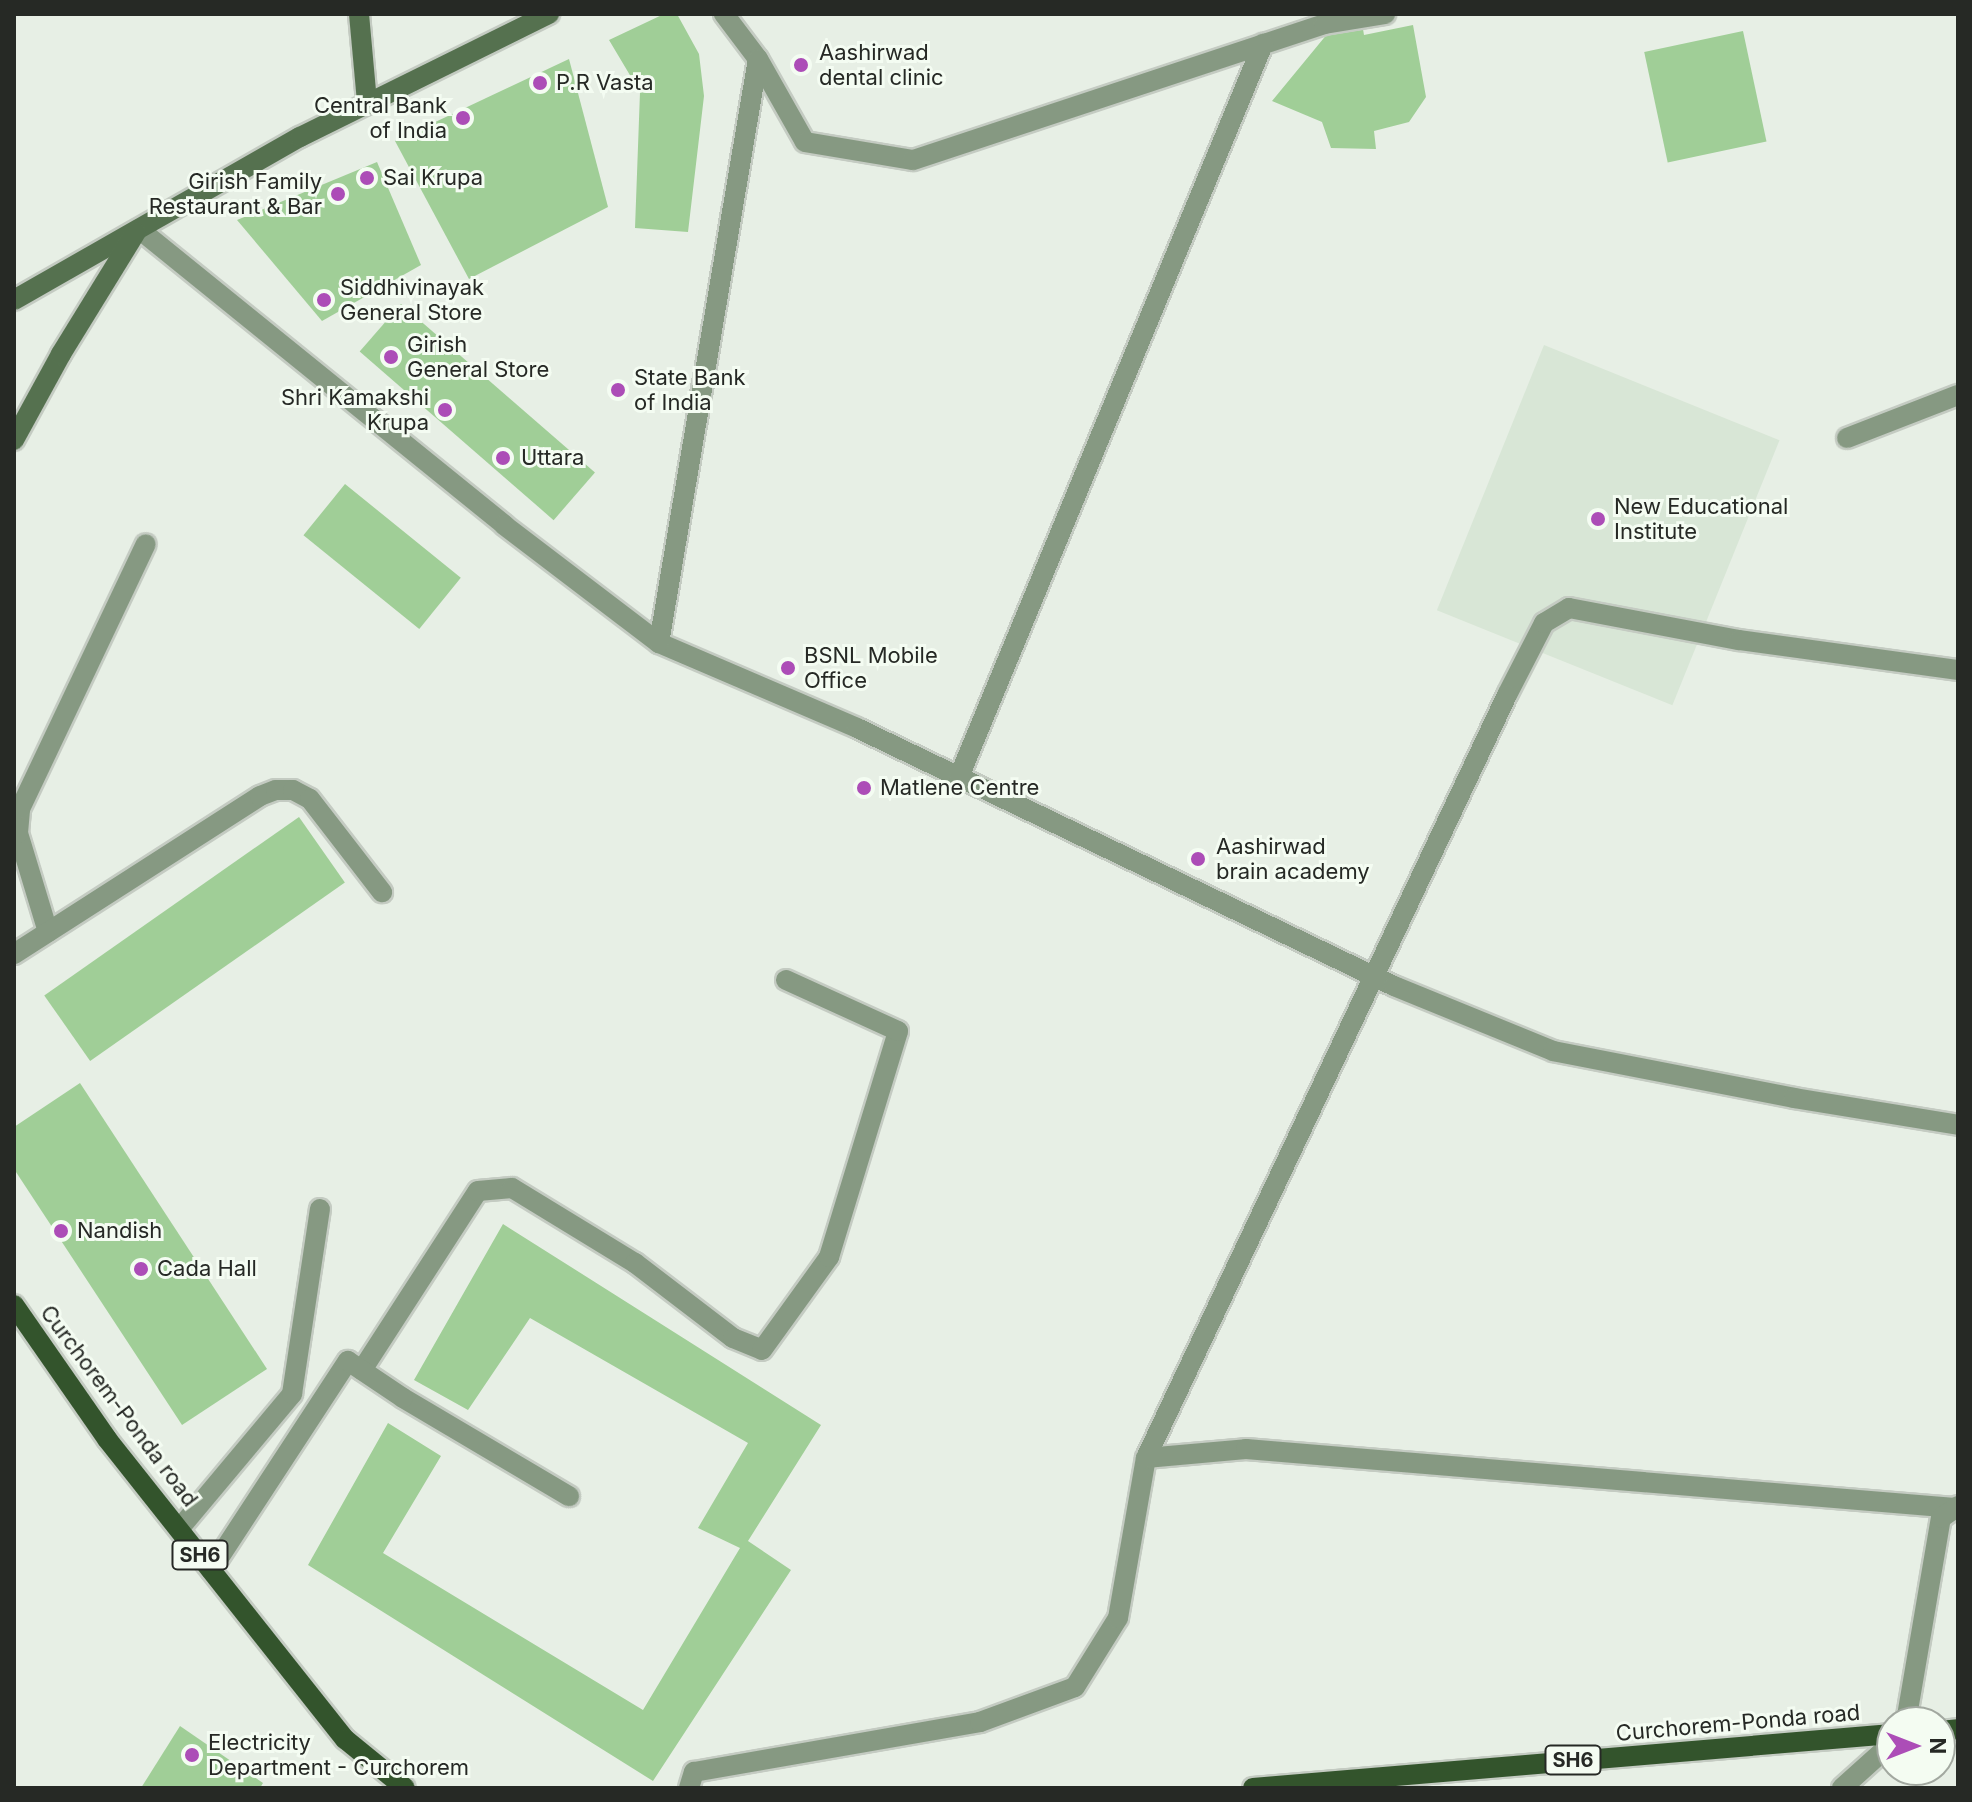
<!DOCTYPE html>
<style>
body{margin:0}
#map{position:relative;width:1972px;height:1802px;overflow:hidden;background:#e7efe5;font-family:Inter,sans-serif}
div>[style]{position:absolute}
.built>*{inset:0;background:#d8e6d6;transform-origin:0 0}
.building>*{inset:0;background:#a0ce97;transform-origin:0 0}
.roads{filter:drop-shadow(2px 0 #c4cbc2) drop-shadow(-2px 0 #c4cbc2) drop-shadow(0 2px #c4cbc2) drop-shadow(0 -2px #c4cbc2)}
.lane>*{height:20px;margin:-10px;padding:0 10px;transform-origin:10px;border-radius:10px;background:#869982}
.street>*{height:20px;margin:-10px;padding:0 10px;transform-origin:10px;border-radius:10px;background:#869982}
.secondary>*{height:20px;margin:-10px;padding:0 10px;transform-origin:10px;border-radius:10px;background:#55714f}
.primary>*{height:20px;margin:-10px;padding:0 10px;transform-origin:10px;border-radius:10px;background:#33542c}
.dots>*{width:22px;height:22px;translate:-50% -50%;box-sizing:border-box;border:4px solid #f4fcf2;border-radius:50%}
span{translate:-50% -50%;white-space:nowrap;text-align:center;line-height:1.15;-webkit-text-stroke:6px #f4fcf2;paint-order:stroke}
.shield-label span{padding:2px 6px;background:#f4fcf2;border:2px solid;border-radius:6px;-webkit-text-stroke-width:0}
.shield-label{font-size:20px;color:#262925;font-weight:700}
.poi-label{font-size:22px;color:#262925}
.left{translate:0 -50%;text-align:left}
.right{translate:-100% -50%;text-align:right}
.street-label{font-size:22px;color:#262925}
.frame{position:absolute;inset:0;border:16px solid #262925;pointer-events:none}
.north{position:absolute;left:1876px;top:1706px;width:80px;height:80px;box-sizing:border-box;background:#f4fcf2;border:2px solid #a2a8a0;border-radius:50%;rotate:90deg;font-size:22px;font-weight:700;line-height:32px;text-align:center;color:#262925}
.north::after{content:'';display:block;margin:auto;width:28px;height:36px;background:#ac4db7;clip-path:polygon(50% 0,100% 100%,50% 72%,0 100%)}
</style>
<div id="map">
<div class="built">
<div style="left:1544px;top:345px;width:254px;height:286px;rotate:22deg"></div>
</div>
<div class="building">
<div style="clip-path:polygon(664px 14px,677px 14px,699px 54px,704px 96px,688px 232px,635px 228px,640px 92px,609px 40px)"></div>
<div style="clip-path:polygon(1413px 25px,1426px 97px,1409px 122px,1374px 131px,1376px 149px,1331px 148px,1322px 122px,1272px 101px,1328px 33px,1363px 29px,1364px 35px)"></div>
<div style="left:1743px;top:31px;width:113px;height:101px;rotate:78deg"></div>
<div style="clip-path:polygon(569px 59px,608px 207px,469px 279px,395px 141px)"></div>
<div style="clip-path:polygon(377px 162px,421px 265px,322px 321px,237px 220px)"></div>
<div style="left:401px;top:304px;width:257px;height:63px;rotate:41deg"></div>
<div style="left:345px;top:484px;width:149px;height:66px;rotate:39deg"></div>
<div style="left:299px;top:817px;width:80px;height:311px;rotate:55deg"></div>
<div style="clip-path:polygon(80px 1083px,267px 1369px,182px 1425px,14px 1169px,14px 1127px)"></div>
<div style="clip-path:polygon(503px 1224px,821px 1425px,748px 1541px,791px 1570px,653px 1781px,308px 1565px,388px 1423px,441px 1456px,383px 1553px,643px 1710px,740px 1548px,698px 1528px,748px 1443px,530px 1318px,468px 1410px,414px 1380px)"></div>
<div style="clip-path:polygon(180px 1726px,263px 1783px,260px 1788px,141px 1788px)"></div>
</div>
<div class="roads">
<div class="lane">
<div style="left:1507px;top:695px;width:81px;rotate:-62.8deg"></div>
<div style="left:1544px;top:623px;width:29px;rotate:-31deg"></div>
<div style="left:1569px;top:608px;width:173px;rotate:10.7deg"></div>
<div style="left:48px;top:932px;width:103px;rotate:-106.9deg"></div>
<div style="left:18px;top:833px;width:24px;rotate:-85deg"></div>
<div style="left:20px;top:809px;width:293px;rotate:-64.6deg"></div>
<div style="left:14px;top:954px;width:292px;rotate:-32.7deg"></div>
<div style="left:260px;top:796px;width:17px;rotate:-21deg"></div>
<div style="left:276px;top:790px;width:17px"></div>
<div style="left:293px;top:790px;width:19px;rotate:28deg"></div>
<div style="left:310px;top:799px;width:118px;rotate:52.3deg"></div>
<div style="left:403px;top:1398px;width:193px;rotate:30.6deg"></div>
<div style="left:1146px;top:1458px;width:100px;rotate:-5.1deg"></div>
<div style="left:180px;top:1528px;width:175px;rotate:-50.1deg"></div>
<div style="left:292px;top:1394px;width:187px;rotate:-81.4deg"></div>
</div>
<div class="street">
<div style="left:724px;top:14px;width:56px;rotate:52.9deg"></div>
<div style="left:758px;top:59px;width:95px;rotate:60.5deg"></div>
<div style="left:805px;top:142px;width:109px;rotate:9.5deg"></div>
<div style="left:913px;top:160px;width:433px;rotate:-18.3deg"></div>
<div style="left:1324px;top:24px;width:62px;rotate:-9.3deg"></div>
<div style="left:139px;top:229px;width:470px;rotate:39deg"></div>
<div style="left:504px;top:525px;width:195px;rotate:37.3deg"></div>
<div style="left:659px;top:643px;width:215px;rotate:23.2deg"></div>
<div style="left:857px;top:728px;width:596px;rotate:25.66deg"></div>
<div style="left:1394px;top:986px;width:172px;rotate:22.2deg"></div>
<div style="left:1553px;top:1051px;width:246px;rotate:11deg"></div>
<div style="left:1794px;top:1098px;width:166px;rotate:9.3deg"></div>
<div style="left:1847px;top:438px;width:119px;rotate:-21.2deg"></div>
<div style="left:1739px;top:640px;width:221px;rotate:7.8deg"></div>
<div style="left:659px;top:643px;width:592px;rotate:-80.38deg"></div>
<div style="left:959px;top:777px;width:794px;rotate:-67.47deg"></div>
<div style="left:362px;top:1370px;width:213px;rotate:-57.1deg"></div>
<div style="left:478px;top:1191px;width:34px;rotate:-5deg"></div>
<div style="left:512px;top:1188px;width:144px;rotate:31.4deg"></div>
<div style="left:635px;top:1263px;width:123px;rotate:37.4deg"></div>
<div style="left:733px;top:1338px;width:31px;rotate:22deg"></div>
<div style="left:762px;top:1350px;width:115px;rotate:-54.2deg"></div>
<div style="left:829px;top:1257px;width:236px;rotate:-73deg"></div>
<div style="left:898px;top:1031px;width:123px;rotate:-155.5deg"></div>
<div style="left:1246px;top:1449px;width:711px;rotate:4.76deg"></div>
<div style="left:211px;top:1570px;width:250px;rotate:-56.8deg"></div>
<div style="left:348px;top:1361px;width:66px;rotate:33.9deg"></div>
<div style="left:1906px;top:1722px;width:207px;rotate:-80.3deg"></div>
<div style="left:1941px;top:1518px;width:21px;rotate:-35deg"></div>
<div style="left:689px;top:1788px;width:17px;rotate:-73deg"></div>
<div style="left:694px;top:1772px;width:290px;rotate:-9.9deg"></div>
<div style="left:980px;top:1722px;width:101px;rotate:-20.2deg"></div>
<div style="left:1075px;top:1687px;width:81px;rotate:-58.1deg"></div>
<div style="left:1118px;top:1618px;width:162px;rotate:-80.1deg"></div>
<div style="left:1146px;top:1458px;width:844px;rotate:-64.68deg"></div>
<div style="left:1842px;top:1788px;width:67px;rotate:-42deg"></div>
</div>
<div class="secondary">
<div style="left:359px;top:14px;width:88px;rotate:84.8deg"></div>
<div style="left:14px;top:300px;width:329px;rotate:-29.7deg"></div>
<div style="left:300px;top:137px;width:278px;rotate:-26.3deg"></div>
<div style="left:14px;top:440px;width:98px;rotate:-61.3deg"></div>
<div style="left:61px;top:354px;width:143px;rotate:-58.4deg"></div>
</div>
<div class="primary">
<div style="left:14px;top:1305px;width:163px;rotate:55.2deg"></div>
<div style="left:107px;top:1439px;width:383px;rotate:51.6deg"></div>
<div style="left:345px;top:1739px;width:77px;rotate:39.2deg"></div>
<div style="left:1940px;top:1731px;width:18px;rotate:-6deg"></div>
<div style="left:1253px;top:1788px;width:641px;rotate:-4.83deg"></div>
</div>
</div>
<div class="dots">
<div style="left:801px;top:65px;background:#ac4db7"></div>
<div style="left:540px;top:83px;background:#ac4db7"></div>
<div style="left:463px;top:118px;background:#ac4db7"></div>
<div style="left:367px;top:178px;background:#ac4db7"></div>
<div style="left:338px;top:194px;background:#ac4db7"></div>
<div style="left:324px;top:300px;background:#ac4db7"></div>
<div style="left:391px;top:357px;background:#ac4db7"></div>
<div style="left:618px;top:390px;background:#ac4db7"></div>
<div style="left:445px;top:410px;background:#ac4db7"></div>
<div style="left:503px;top:458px;background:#ac4db7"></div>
<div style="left:1598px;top:519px;background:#ac4db7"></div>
<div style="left:788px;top:668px;background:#ac4db7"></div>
<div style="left:864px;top:788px;background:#ac4db7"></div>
<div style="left:1198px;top:859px;background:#ac4db7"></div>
<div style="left:61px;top:1231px;background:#ac4db7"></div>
<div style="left:141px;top:1269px;background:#ac4db7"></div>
<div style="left:192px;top:1755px;background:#ac4db7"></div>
</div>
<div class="shield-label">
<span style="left:200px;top:1555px">SH6</span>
<span style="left:1573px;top:1760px">SH6</span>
</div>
<div class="poi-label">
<span class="left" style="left:819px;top:65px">Aashirwad<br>dental clinic</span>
<span class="left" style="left:556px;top:83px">P.R Vasta</span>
<span class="right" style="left:447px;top:118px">Central Bank<br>of India</span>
<span class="left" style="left:383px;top:178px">Sai Krupa</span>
<span class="right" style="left:322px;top:194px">Girish Family<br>Restaurant &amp; Bar</span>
<span class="left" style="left:340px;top:300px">Siddhivinayak<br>General Store</span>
<span class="left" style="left:407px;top:357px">Girish<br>General Store</span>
<span class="left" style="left:634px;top:390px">State Bank<br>of India</span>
<span class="right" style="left:429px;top:410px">Shri Kamakshi<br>Krupa</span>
<span class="left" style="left:521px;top:458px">Uttara</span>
<span class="left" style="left:1614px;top:519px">New Educational<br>Institute</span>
<span class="left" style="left:804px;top:668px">BSNL Mobile<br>Office</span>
<span class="left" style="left:880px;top:788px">Matlene Centre</span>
<span class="left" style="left:1216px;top:859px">Aashirwad<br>brain academy</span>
<span class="left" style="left:77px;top:1231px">Nandish</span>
<span class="left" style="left:157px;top:1269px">Cada Hall</span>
<span class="left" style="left:208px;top:1755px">Electricity<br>Department - Curchorem</span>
</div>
<div class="street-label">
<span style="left:119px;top:1406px;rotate:53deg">Curchorem-Ponda road</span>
<span style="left:1738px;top:1723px;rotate:-5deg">Curchorem-Ponda road</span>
</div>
<div class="frame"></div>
<div class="north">N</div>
</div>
